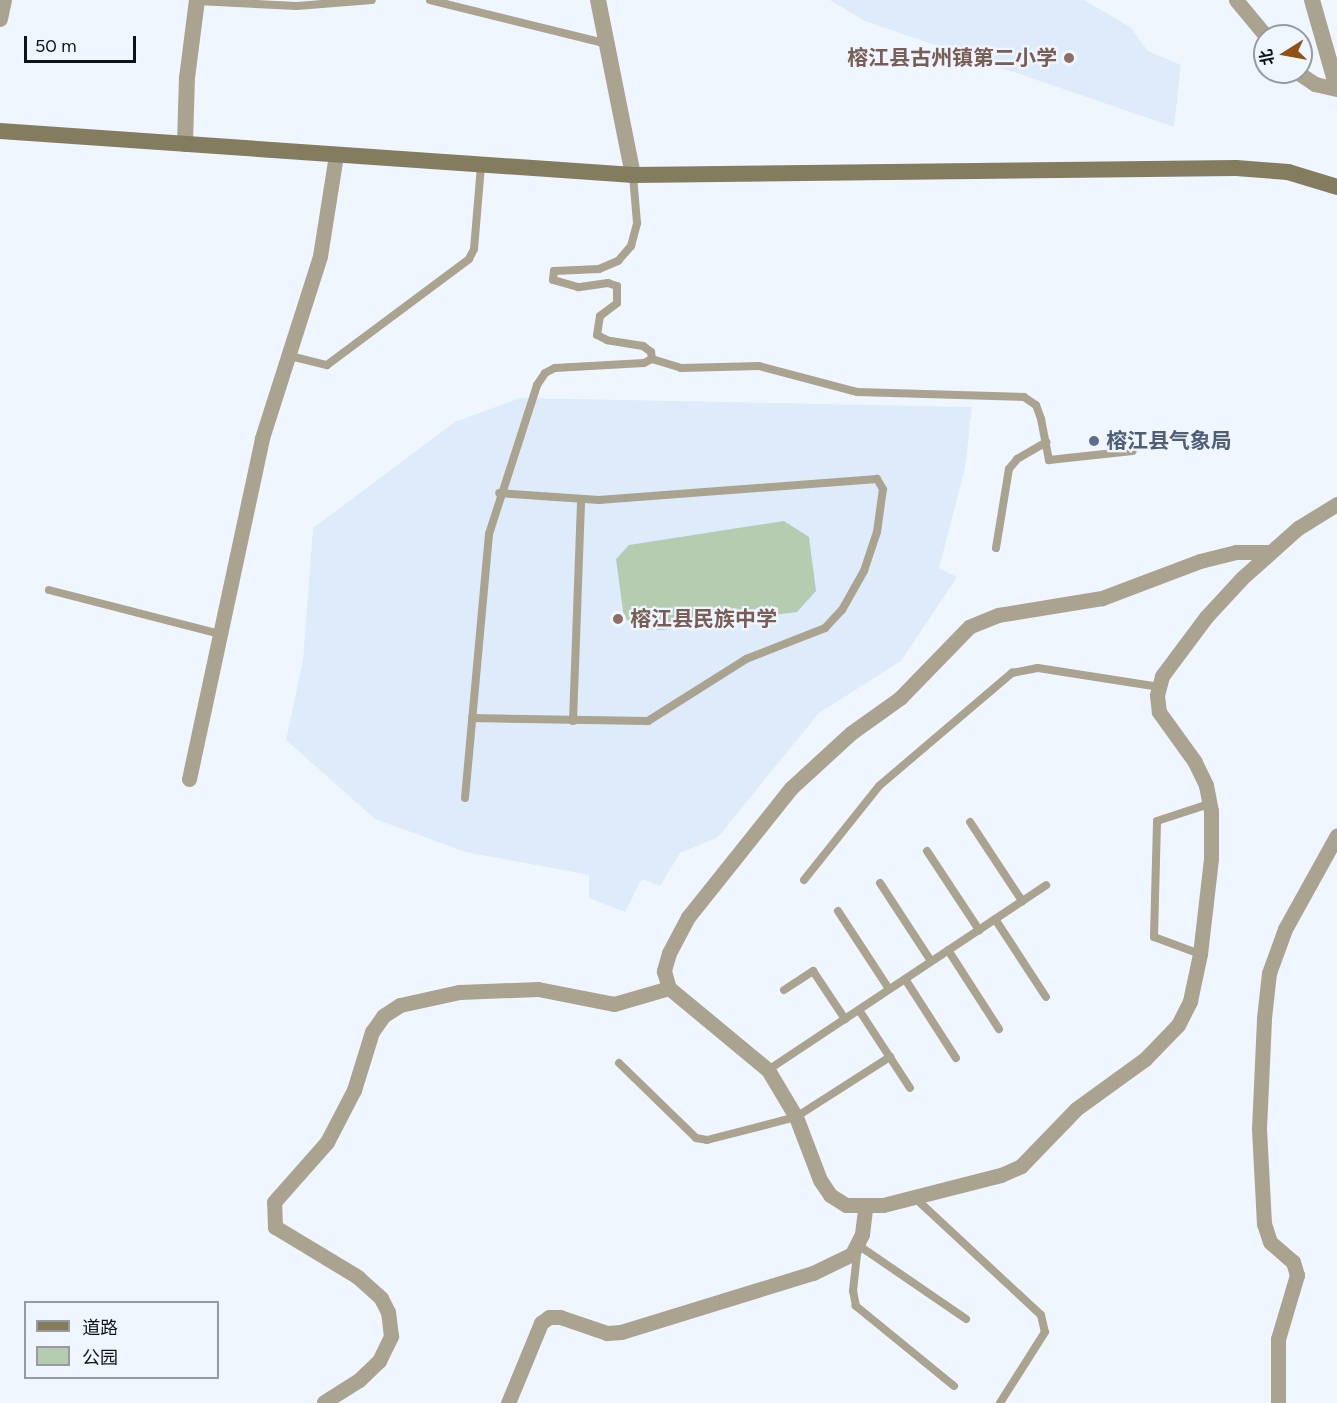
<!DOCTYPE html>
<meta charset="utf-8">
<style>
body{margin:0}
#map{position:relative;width:1337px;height:1403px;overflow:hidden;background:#f0f6ff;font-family:Figtree,"Noto Sans SC",sans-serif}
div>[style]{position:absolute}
.built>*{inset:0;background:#deebfb}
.green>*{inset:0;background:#b5ccb1}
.service>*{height:8px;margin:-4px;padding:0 4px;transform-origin:4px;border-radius:4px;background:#a9a38f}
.minor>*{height:15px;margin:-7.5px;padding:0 7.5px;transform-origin:7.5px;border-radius:7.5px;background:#a9a38f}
.tertiary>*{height:16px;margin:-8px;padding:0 8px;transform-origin:8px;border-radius:8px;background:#a9a38f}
.secondary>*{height:16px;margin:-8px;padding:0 8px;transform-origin:8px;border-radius:8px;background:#847c5e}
.dots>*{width:16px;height:16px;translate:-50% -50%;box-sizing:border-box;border:3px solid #f0f6ff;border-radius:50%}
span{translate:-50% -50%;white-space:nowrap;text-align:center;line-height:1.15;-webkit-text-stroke:4.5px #f0f6ff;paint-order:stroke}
.education-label{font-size:21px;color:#785e54;font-weight:700}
.right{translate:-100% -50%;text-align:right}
.left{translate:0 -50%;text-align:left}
.service-label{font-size:21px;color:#4e5e75;font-weight:700}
.legend{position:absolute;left:24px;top:1301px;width:195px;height:78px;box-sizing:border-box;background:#f0f6ff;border:2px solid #969ba2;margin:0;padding:8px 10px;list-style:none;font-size:18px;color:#101316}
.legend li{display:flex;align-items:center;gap:12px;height:30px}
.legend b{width:30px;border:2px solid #969ba2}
.north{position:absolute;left:1253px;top:24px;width:60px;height:60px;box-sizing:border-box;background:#f0f6ff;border:2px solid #969ba2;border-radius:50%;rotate:259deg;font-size:16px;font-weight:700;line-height:24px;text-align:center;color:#101316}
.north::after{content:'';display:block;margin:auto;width:21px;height:27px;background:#8f5213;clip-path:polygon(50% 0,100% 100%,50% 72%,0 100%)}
.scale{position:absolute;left:24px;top:36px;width:112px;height:27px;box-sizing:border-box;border:3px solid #101316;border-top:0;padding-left:8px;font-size:18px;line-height:21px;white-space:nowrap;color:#101316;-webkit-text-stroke:4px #f0f6ff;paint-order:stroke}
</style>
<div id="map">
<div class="built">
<div style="clip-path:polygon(830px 0,1084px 0,1130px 27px,1148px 51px,1181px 65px,1174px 127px,865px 21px)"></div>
<div style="clip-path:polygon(520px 398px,972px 407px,965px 468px,939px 568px,957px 577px,901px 661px,819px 713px,717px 838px,680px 853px,660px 886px,642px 879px,625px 912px,589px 898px,589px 875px,466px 852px,375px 819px,286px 740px,303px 660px,313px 528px,455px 422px)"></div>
</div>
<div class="green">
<div style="clip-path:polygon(784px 521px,809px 537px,816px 591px,797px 612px,660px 630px,640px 627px,624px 618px,616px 559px,629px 545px)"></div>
</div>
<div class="service">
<div style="left:430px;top:0;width:179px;rotate:13.9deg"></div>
<div style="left:197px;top:1px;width:100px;rotate:2.9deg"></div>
<div style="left:297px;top:6px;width:75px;rotate:-4.6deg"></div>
<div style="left:290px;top:356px;width:38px;rotate:14deg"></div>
<div style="left:327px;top:365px;width:177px;rotate:-36.7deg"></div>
<div style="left:469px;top:259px;width:11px;rotate:-63deg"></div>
<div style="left:474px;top:249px;width:84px;rotate:-85.2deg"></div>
<div style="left:652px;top:359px;width:30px;rotate:17deg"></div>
<div style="left:681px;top:368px;width:78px;rotate:-1.5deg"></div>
<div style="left:759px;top:366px;width:101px;rotate:14.9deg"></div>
<div style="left:857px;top:392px;width:167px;rotate:1.7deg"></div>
<div style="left:1024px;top:397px;width:14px;rotate:34deg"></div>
<div style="left:1036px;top:405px;width:15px;rotate:70deg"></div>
<div style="left:1041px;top:419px;width:42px;rotate:79deg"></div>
<div style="left:1049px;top:460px;width:84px;rotate:-6.1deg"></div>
<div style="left:996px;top:548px;width:80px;rotate:-80.7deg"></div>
<div style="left:1009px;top:469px;width:13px;rotate:-51deg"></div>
<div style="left:1017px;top:459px;width:34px;rotate:-30deg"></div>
<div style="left:49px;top:590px;width:177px;rotate:14.4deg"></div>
<div style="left:472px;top:718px;width:176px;rotate:1deg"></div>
<div style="left:648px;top:721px;width:116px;rotate:-32.3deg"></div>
<div style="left:746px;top:659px;width:85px;rotate:-21.4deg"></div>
<div style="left:825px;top:628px;width:25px;rotate:-47deg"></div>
<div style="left:842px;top:610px;width:45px;rotate:-60.6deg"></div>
<div style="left:864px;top:571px;width:41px;rotate:-71.6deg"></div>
<div style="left:877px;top:532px;width:43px;rotate:-82.1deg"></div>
<div style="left:883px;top:489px;width:12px;rotate:-121deg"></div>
<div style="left:877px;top:479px;width:279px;rotate:175.7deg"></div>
<div style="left:599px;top:500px;width:100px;rotate:-176deg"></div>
<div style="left:573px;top:721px;width:221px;rotate:-87.9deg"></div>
<div style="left:465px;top:798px;width:265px;rotate:-84.8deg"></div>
<div style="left:489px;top:534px;width:157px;rotate:-72.1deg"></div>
<div style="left:537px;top:385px;width:14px;rotate:-56deg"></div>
<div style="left:545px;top:373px;width:11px;rotate:-27deg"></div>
<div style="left:555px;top:368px;width:89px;rotate:-3.2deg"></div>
<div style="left:644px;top:363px;width:9px;rotate:-27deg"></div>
<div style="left:652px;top:359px;width:7px;rotate:-98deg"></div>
<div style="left:651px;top:352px;width:10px;rotate:-143deg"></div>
<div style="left:643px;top:346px;width:36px;rotate:-171deg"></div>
<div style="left:607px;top:340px;width:11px;rotate:-153deg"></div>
<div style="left:597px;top:335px;width:19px;rotate:-81deg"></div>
<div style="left:600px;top:316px;width:21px;rotate:-37deg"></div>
<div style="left:617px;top:303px;width:17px;rotate:-90deg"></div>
<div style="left:617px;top:286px;width:9px;rotate:-162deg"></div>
<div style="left:608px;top:283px;width:30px;rotate:172deg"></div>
<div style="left:578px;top:287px;width:26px;rotate:-164deg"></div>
<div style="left:553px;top:280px;width:9px;rotate:-84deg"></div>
<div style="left:554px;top:271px;width:45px;rotate:-2.5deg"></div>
<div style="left:599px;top:269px;width:21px;rotate:-23deg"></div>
<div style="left:618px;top:261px;width:20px;rotate:-49deg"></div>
<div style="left:631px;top:246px;width:24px;rotate:-75deg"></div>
<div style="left:637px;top:223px;width:48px;rotate:-94.8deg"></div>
<div style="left:970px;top:822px;width:95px;rotate:56.6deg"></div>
<div style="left:927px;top:851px;width:95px;rotate:56.6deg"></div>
<div style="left:804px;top:880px;width:120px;rotate:-51.4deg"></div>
<div style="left:879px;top:786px;width:175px;rotate:-40.4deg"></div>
<div style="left:1012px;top:673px;width:26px;rotate:-11deg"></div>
<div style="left:1038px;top:668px;width:123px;rotate:8.9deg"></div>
<div style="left:880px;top:883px;width:93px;rotate:56.8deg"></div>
<div style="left:838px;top:911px;width:93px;rotate:56.8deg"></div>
<div style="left:995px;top:919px;width:93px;rotate:56.8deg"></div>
<div style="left:948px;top:950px;width:94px;rotate:57.2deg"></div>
<div style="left:1200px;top:954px;width:49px;rotate:-159.7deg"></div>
<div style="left:1154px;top:937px;width:116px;rotate:-88.5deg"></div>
<div style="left:1157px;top:821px;width:55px;rotate:-18.1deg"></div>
<div style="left:905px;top:979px;width:94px;rotate:57.2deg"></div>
<div style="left:784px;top:990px;width:35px;rotate:-33deg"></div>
<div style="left:813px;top:971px;width:58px;rotate:56.3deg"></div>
<div style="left:859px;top:1010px;width:93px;rotate:56.8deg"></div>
<div style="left:619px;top:1063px;width:107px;rotate:44.2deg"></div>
<div style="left:696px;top:1138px;width:11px;rotate:10deg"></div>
<div style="left:707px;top:1140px;width:92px;rotate:-14.5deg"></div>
<div style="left:796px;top:1117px;width:112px;rotate:-32.6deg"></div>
<div style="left:768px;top:1070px;width:334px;rotate:-33.6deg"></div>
<div style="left:914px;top:1197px;width:173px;rotate:42.9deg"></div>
<div style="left:1041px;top:1315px;width:17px;rotate:77deg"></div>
<div style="left:1045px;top:1332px;width:84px;rotate:122.4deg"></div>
<div style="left:954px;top:1386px;width:127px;rotate:-140.8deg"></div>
<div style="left:856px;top:1306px;width:15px;rotate:-101deg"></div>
<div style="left:853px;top:1291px;width:46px;rotate:-83.8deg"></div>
<div style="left:858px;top:1245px;width:131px;rotate:34.4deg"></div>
</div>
<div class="minor">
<div style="left:1236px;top:0;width:47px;rotate:50.2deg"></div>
<div style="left:1297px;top:72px;width:22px;rotate:34deg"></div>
<div style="left:1315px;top:84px;width:23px;rotate:13deg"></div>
<div style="left:1270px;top:552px;width:34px;rotate:180deg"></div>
<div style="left:1236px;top:552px;width:37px;rotate:166deg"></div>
<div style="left:1200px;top:561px;width:105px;rotate:159.3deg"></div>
<div style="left:1102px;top:598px;width:105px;rotate:170.7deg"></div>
<div style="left:998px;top:615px;width:31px;rotate:158deg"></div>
<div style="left:969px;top:627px;width:99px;rotate:134.2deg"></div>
<div style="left:900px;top:698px;width:60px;rotate:144.5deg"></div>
<div style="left:851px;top:733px;width:81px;rotate:137.5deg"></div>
<div style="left:791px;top:788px;width:165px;rotate:128.6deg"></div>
<div style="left:688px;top:917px;width:41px;rotate:117.8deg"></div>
<div style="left:669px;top:953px;width:19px;rotate:106deg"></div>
<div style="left:664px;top:971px;width:18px;rotate:74deg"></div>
<div style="left:669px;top:988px;width:129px;rotate:39.6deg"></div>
<div style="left:768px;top:1070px;width:55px;rotate:59.2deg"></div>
<div style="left:796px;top:1117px;width:67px;rotate:69.1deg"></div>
<div style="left:820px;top:1180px;width:18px;rotate:56deg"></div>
<div style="left:830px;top:1195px;width:19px;rotate:32deg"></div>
<div style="left:846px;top:1205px;width:37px"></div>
<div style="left:883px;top:1205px;width:122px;rotate:-14.3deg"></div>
<div style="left:1001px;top:1175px;width:22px;rotate:-24deg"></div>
<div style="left:1021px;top:1166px;width:79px;rotate:-46deg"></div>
<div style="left:1076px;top:1109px;width:85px;rotate:-35.9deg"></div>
<div style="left:1145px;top:1059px;width:47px;rotate:-45.9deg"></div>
<div style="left:1178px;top:1025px;width:27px;rotate:-63deg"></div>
<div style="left:1190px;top:1001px;width:48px;rotate:-78deg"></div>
<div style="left:1200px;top:954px;width:96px;rotate:-83.4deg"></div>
<div style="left:1211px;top:859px;width:48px;rotate:-90deg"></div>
<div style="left:1211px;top:811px;width:26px;rotate:-101deg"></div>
<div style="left:1206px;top:785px;width:25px;rotate:-116deg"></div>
<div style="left:1195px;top:762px;width:62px;rotate:-125.8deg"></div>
<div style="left:1159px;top:712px;width:17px;rotate:-97deg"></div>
<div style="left:1157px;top:695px;width:20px;rotate:-75deg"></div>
<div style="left:1162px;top:676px;width:74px;rotate:-53.3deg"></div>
<div style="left:1206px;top:617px;width:53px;rotate:-47.3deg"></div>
<div style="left:1242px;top:578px;width:75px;rotate:-41.8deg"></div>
<div style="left:1298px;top:528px;width:46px;rotate:-31.6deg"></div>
<div style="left:189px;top:779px;width:349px;rotate:-77.9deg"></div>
<div style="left:262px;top:438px;width:191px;rotate:-72.3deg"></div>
<div style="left:320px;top:256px;width:102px;rotate:-81deg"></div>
<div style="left:324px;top:1402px;width:41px;rotate:-32.2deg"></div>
<div style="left:359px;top:1380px;width:28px;rotate:-44deg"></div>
<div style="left:379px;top:1361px;width:28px;rotate:-64deg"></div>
<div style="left:391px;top:1336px;width:24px;rotate:-97deg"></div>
<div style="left:388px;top:1312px;width:16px;rotate:-117deg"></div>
<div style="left:381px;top:1298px;width:31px;rotate:-138deg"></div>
<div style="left:358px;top:1277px;width:97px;rotate:-148.9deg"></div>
<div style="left:275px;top:1227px;width:25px;rotate:-92deg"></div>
<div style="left:274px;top:1202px;width:80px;rotate:-48.5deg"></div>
<div style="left:327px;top:1142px;width:59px;rotate:-62.6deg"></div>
<div style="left:354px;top:1090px;width:61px;rotate:-72.8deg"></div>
<div style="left:372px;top:1032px;width:19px;rotate:-55deg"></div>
<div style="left:383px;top:1016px;width:20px;rotate:-33deg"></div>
<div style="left:400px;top:1005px;width:60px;rotate:-12.4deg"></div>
<div style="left:459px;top:992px;width:79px;rotate:-2.2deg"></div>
<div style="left:538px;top:989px;width:77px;rotate:11.2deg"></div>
<div style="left:614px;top:1004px;width:57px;rotate:-16.2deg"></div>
<div style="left:508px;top:1403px;width:87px;rotate:-67.6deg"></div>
<div style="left:541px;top:1323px;width:10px;rotate:-37deg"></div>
<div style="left:549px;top:1317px;width:11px"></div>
<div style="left:560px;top:1317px;width:50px;rotate:18.8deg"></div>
<div style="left:607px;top:1333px;width:14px;rotate:-4deg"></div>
<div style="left:621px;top:1332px;width:201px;rotate:-17.1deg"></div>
<div style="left:813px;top:1273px;width:43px;rotate:-26deg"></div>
<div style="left:852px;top:1254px;width:22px;rotate:-63deg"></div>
<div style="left:862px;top:1234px;width:26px;rotate:-83deg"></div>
<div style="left:1278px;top:1403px;width:64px;rotate:-90deg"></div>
<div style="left:1278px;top:1339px;width:67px;rotate:-73.5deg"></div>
<div style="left:1297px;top:1275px;width:14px;rotate:-107deg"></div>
<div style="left:1293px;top:1262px;width:30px;rotate:-139deg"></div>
<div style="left:1270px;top:1242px;width:19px;rotate:-108deg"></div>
<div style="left:1264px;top:1224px;width:95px;rotate:-93deg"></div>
<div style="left:1259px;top:1129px;width:111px;rotate:-87.4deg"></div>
<div style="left:1264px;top:1018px;width:45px;rotate:-83.7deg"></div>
<div style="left:1269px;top:973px;width:47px;rotate:-70deg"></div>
<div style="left:1285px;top:929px;width:107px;rotate:-61deg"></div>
</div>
<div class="tertiary">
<div style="left:598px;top:0;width:178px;rotate:78.7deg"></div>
<div style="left:1312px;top:0;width:91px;rotate:74.1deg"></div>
<div style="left:0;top:19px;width:19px;rotate:-78deg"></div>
<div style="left:185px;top:144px;width:66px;rotate:-88.3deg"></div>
<div style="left:187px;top:78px;width:79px;rotate:-82.7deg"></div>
</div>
<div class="secondary">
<div style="left:0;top:131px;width:635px;rotate:3.98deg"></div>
<div style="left:633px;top:175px;width:603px;rotate:-0.67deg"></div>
<div style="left:1236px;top:168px;width:52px;rotate:4.4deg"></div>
<div style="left:1288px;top:172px;width:51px;rotate:17deg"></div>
</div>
<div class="dots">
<div style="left:1069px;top:58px;background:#8d6e63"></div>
<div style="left:1094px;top:441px;background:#5c6f8a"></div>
<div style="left:618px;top:619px;background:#8d6e63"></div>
</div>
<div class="education-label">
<span class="right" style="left:1057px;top:58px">榕江县古州镇第二小学</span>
<span class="left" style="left:630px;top:619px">榕江县民族中学</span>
</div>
<div class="service-label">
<span class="left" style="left:1106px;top:441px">榕江县气象局</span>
</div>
<ul class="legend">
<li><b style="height:8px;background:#847c5e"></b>道路</li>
<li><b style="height:16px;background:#b5ccb1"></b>公园</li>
</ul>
<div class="north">北</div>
<div class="scale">50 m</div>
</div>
